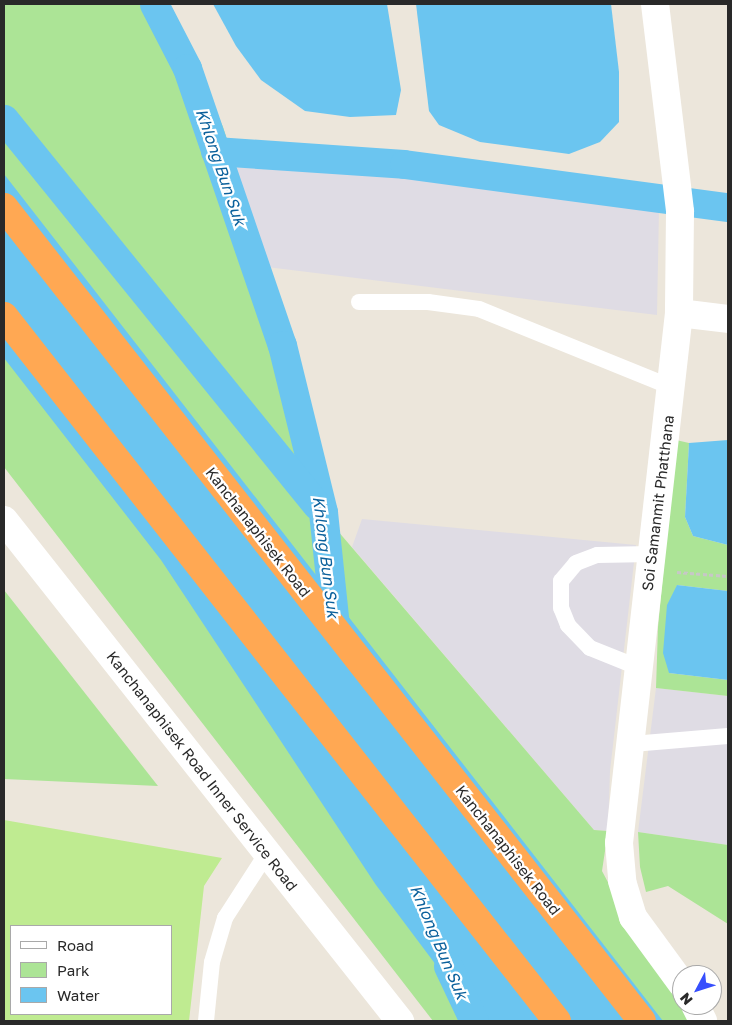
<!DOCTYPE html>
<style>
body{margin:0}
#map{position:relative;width:732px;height:1025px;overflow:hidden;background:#ece6db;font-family:"Golos Text",sans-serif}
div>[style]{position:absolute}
.industrial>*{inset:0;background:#dfdce4}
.green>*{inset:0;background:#ace496}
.pitch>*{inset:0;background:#bfeb91}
.water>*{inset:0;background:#6bc5f0}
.canal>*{height:29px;margin:-14.5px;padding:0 14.5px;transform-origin:14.5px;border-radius:14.5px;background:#6bc5f0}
.path>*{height:3px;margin-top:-1.5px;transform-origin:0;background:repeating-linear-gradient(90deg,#c7c7c7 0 4px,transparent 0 6.5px)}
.service>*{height:16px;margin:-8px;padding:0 8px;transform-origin:8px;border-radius:8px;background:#fff}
.minor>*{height:28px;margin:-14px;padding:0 14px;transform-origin:14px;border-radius:14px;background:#fff}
.secondary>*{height:28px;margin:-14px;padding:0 14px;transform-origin:14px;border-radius:14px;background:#fff}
.motorway>*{height:28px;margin:-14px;padding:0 14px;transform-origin:14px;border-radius:14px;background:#ffa853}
span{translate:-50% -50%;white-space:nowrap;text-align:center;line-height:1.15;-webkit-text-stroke:4.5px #fff;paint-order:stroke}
.street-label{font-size:15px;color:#292929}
.water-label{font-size:16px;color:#0b619c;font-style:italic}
.frame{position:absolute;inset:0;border:5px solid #292929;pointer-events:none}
.legend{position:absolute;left:10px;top:925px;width:162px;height:90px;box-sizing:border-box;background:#fff;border:1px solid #a9a9a9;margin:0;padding:6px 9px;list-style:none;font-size:15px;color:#292929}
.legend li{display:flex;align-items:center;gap:10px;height:25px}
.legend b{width:25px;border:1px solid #a9a9a9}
.north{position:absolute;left:672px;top:965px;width:50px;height:50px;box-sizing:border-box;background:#fff;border:1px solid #a9a9a9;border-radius:50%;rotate:230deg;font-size:14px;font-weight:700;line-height:20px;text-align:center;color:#292929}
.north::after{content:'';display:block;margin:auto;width:18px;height:22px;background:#374ffd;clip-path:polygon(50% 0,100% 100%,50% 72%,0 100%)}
</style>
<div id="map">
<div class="industrial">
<div style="clip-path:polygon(232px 157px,294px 160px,659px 210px,657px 315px,267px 267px)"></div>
<div style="clip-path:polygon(362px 519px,636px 545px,610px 771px,608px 831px,594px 830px,352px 547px)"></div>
<div style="clip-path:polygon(656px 688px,728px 696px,728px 845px,638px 832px)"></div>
</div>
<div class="green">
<div style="clip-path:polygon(4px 4px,169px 4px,223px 127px,293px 347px,331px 523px,594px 830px,608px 831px,602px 871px,628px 920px,682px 995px,682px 1005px,693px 1021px,433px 1021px,4px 467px)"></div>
<div style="clip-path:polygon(676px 440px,689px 443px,685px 517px,693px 536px,728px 545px,728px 591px,677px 585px,669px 673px,728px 680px,728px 696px,656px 688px,658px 627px)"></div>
<div style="clip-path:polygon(4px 590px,158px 786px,4px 779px)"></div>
<div style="clip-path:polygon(638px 832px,728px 845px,728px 924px,668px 886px,646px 892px,640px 867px)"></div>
</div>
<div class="pitch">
<div style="clip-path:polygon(evenodd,4px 820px,222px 858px,204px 886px,189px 1021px,4px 1021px,4px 820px,11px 926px,171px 926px,171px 1014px,11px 1014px,11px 926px)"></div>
</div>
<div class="water">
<div style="clip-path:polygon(213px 4px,387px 4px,401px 90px,396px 115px,350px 117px,305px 111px,261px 80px,236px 46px)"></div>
<div style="clip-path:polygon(416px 4px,611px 4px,619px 72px,619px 122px,600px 142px,569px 154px,480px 142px,439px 125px,429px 111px)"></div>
<div style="clip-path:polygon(4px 174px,663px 1021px,478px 1021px,376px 885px,161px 560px,4px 358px)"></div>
<div style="clip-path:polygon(728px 440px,728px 545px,693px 536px,685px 517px,689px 443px)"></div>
<div style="clip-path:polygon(677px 585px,728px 591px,728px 680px,669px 673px,663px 653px,667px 605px)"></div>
</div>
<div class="canal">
<div style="left:154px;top:4px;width:72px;rotate:62.7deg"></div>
<div style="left:187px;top:68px;width:293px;rotate:71.1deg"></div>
<div style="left:282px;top:345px;width:172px;rotate:76.2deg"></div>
<div style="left:323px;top:512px;width:124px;rotate:84deg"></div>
<div style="left:4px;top:119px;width:497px;rotate:51deg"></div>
<div style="left:215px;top:151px;width:189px;rotate:3.9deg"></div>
<div style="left:404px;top:164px;width:327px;rotate:7.6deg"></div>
<div style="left:448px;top:966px;width:61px;rotate:64.7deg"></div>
</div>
<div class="path">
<div style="left:677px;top:572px;width:51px;rotate:4.5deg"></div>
</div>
<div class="service">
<div style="left:359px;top:302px;width:69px"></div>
<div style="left:428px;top:302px;width:51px;rotate:7.8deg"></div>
<div style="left:479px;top:309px;width:207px;rotate:22.1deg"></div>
<div style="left:640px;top:668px;width:54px;rotate:-158.2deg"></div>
<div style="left:590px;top:648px;width:32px;rotate:-134deg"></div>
<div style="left:568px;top:625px;width:18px;rotate:-112deg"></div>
<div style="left:561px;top:608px;width:27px;rotate:-90deg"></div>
<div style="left:561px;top:581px;width:23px;rotate:-50deg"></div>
<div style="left:576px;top:563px;width:22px;rotate:-21deg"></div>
<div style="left:597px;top:555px;width:55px;rotate:-1deg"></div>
<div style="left:632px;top:744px;width:96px;rotate:-4.8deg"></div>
<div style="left:206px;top:1021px;width:59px;rotate:-84.2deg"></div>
<div style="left:212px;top:962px;width:46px;rotate:-73.5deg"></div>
<div style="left:225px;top:918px;width:77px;rotate:-57.1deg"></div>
</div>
<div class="minor">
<div style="left:655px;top:4px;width:209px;rotate:83.1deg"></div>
<div style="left:680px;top:212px;width:101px;rotate:90.6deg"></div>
<div style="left:679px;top:313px;width:533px;rotate:96.46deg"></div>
<div style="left:619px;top:843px;width:38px;rotate:85deg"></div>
<div style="left:622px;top:881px;width:38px;rotate:73deg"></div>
<div style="left:633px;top:917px;width:83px;rotate:53.8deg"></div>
<div style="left:679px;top:313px;width:49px;rotate:7deg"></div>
<div style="left:695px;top:1005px;width:18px;rotate:63deg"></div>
</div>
<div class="secondary">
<div style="left:4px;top:520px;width:639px;rotate:51.68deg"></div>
</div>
<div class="motorway">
<div style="left:4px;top:207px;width:1034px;rotate:51.91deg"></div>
<div style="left:4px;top:316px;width:896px;rotate:51.89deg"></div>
</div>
<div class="street-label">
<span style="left:658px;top:503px;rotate:-83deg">Soi Samanmit Phatthana</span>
<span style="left:258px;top:532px;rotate:52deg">Kanchanaphisek Road</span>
<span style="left:202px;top:771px;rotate:52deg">Kanchanaphisek Road Inner Service Road</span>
<span style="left:508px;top:850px;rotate:52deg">Kanchanaphisek Road</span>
</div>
<div class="water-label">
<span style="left:221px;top:167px;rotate:71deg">Khlong Bun Suk</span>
<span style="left:326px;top:557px;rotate:83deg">Khlong Bun Suk</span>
<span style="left:439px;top:942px;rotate:67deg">Khlong Bun Suk</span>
</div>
<div class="frame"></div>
<ul class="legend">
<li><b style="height:6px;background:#fff"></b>Road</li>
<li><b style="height:14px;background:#ace496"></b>Park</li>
<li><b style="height:14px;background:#6bc5f0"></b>Water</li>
</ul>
<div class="north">N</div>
</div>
